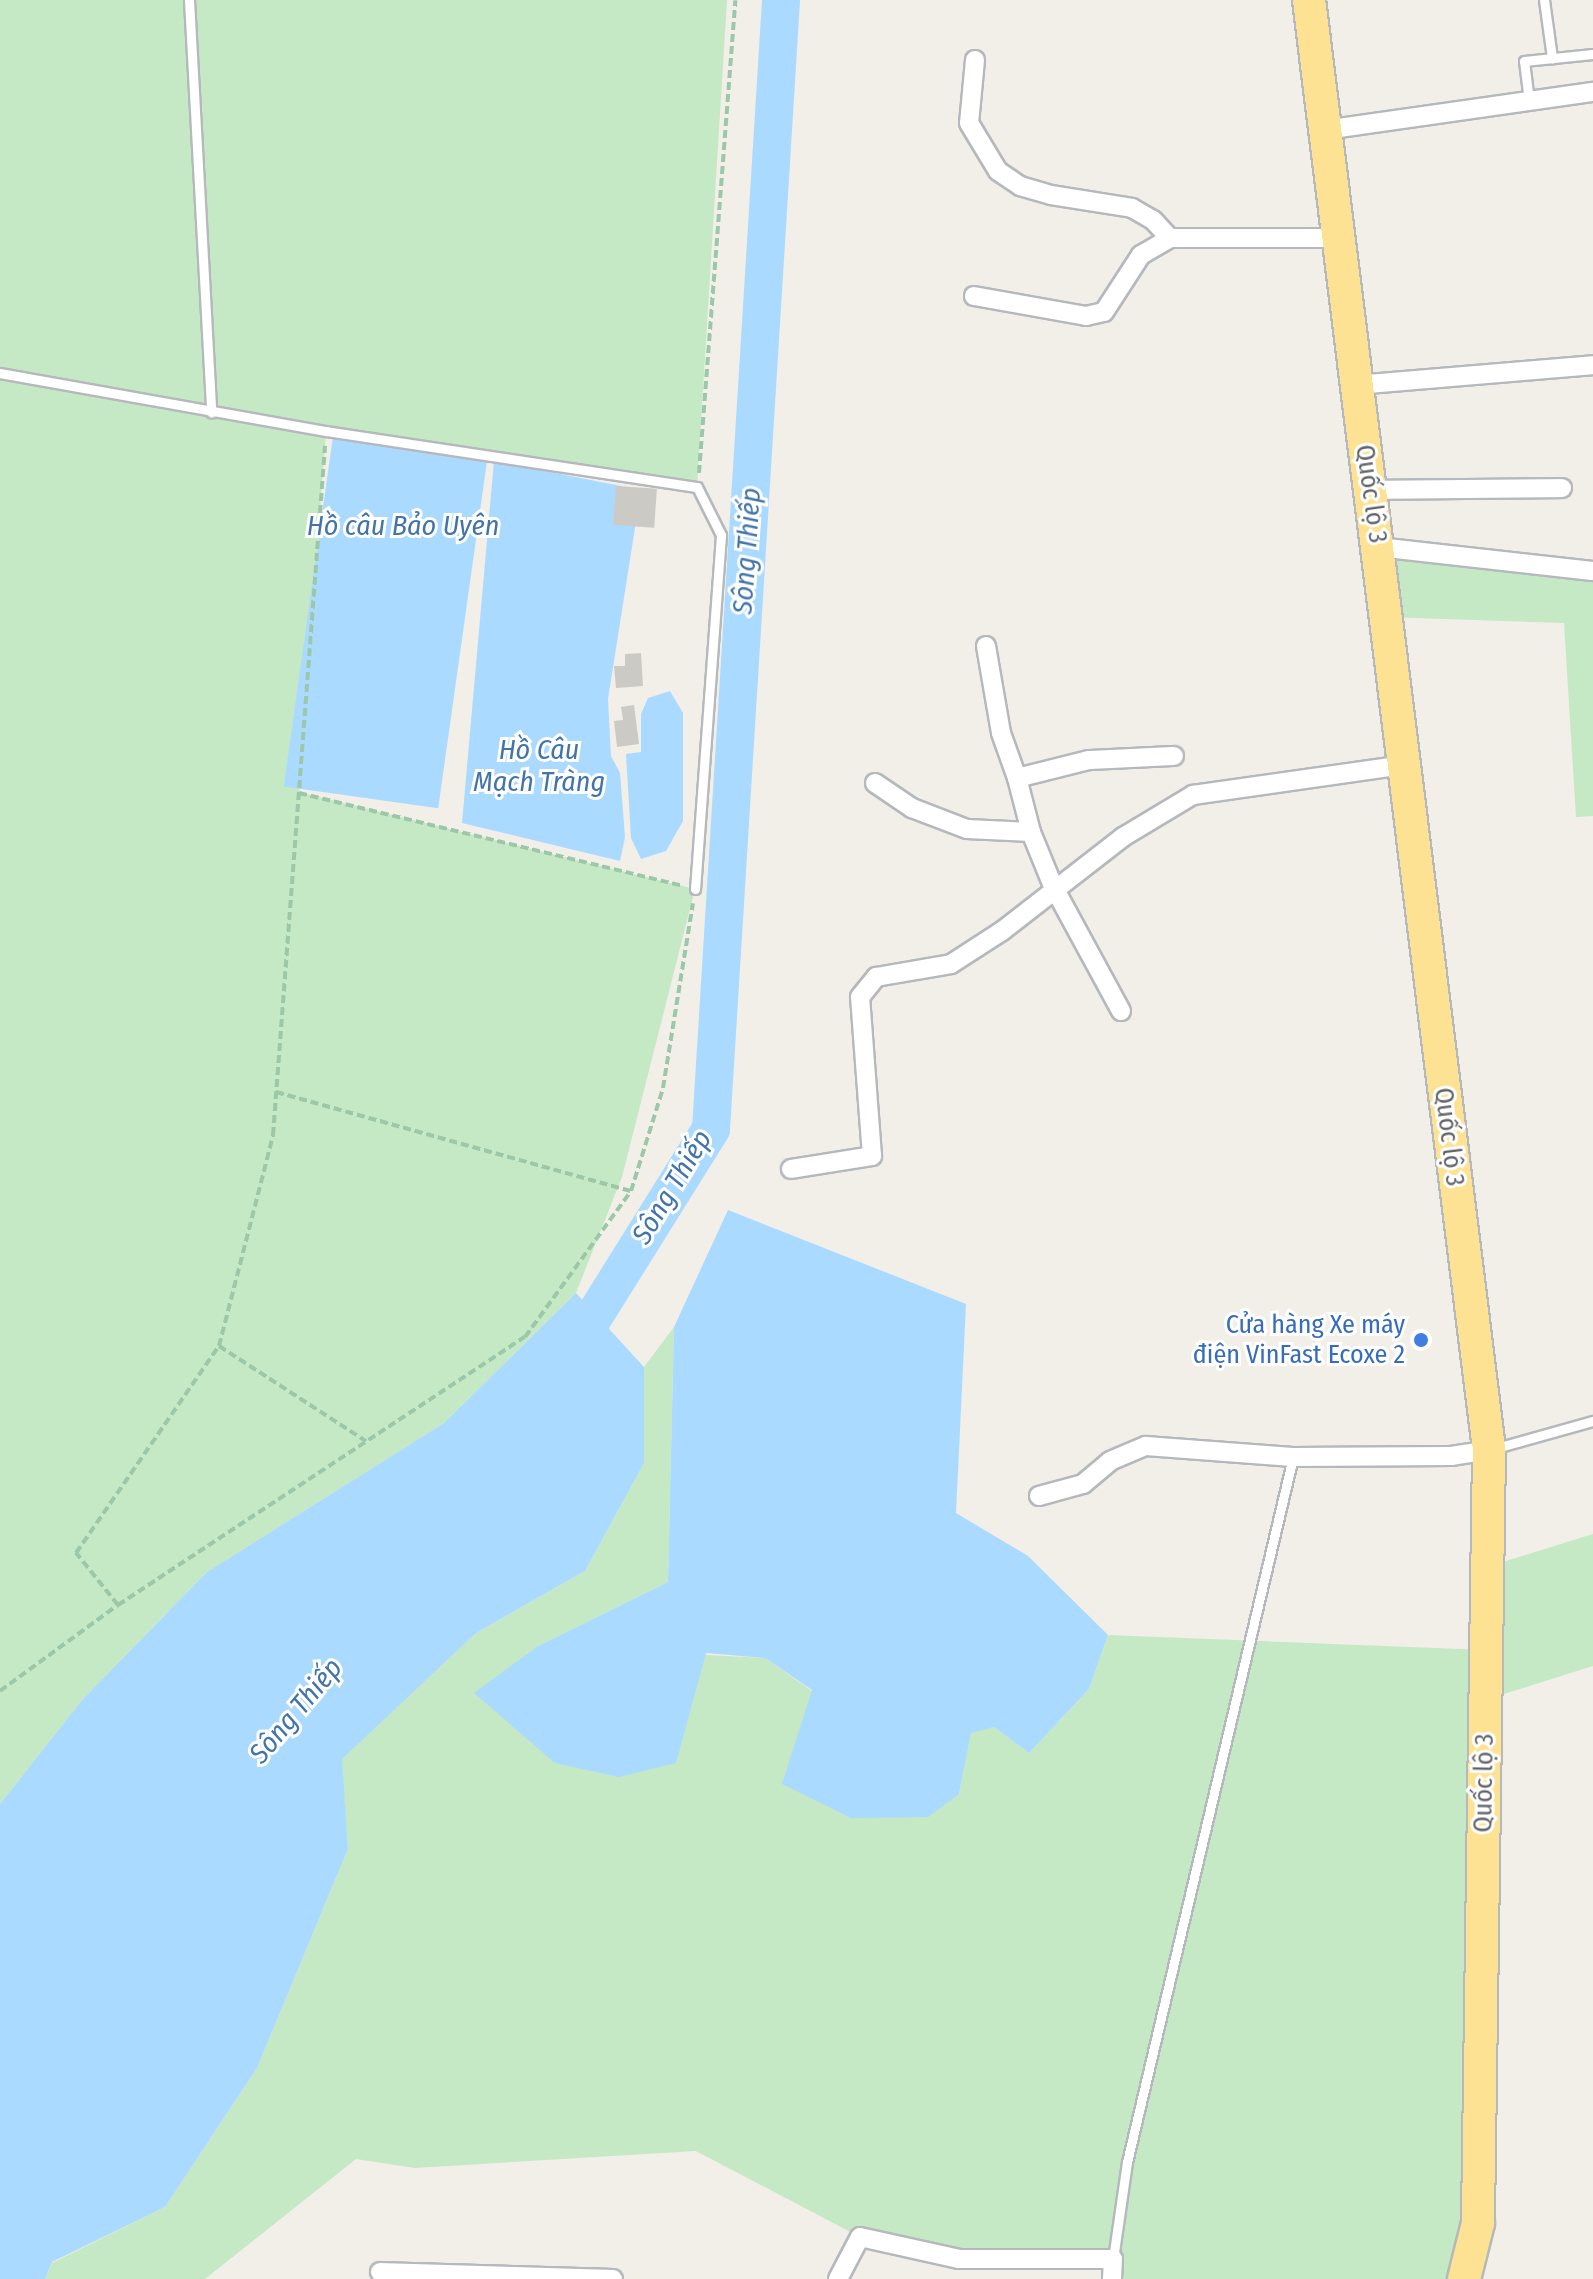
<!DOCTYPE html>
<meta charset="utf-8">
<style>
body{margin:0}
#map{position:relative;width:1593px;height:2279px;overflow:hidden;background:#f1efe8;font-family:"Fira Sans Condensed",sans-serif}
div>[style]{position:absolute}
.green>*{inset:0;background:#c5e8c5}
.water>*{inset:0;background:#aadaff;transform-origin:0 0}
.river>*{height:38px;margin:-19px;padding:0 19px;transform-origin:19px;border-radius:19px;background:#aadaff}
.building>*{inset:0;background:#cccac5;transform-origin:0 0}
.path>*{height:4px;margin-top:-2px;transform-origin:0;background:repeating-linear-gradient(90deg,#9cc7a9 0 8px,transparent 0 12px)}
.roads{filter:drop-shadow(2px 0 #b5b8bc) drop-shadow(-2px 0 #b5b8bc) drop-shadow(0 2px #b5b8bc) drop-shadow(0 -2px #b5b8bc)}
.lane>*{height:9px;margin:-4.5px;padding:0 4.5px;transform-origin:4.5px;border-radius:4.5px;background:#fff}
.street>*{height:18px;margin:-9px;padding:0 9px;transform-origin:9px;border-radius:9px;background:#fff}
.highway>*{height:32px;margin:-16px;padding:0 16px;transform-origin:16px;border-radius:16px;background:#fde293}
.dots>*{width:22px;height:22px;translate:-50% -50%;box-sizing:border-box;border:4px solid #fff;border-radius:50%}
span{translate:-50% -50%;white-space:nowrap;text-align:center;line-height:1.15;-webkit-text-stroke:6px #fff;paint-order:stroke}
.street-label{font-size:26px;color:#5f6368}
.shop-label{font-size:26px;color:#366cbe}
.right{translate:-100% -50%;text-align:right}
.water-label{font-size:28px;color:#4174aa;font-style:italic}
</style>
<div id="map">
<div class="green">
<div style="clip-path:polygon(0 0,727px 0,697px 487px,326px 432px,299px 792px,695px 889px,622px 1177px,576px 1293px,444px 1423px,207px 1572px,82px 1700px,0 1804px)"></div>
<div style="clip-path:polygon(1378px 547px,1593px 574px,1593px 816px,1576px 817px,1564px 623px,1386px 617px)"></div>
<div style="clip-path:polygon(674px 1327px,668px 1582px,538px 1646px,765px 1658px,959px 1794px,971px 1732px,994px 1727px,1029px 1753px,1089px 1689px,1108px 1635px,1485px 1650px,1487px 1567px,1593px 1534px,1593px 1666px,1485px 1700px,1464px 2279px,1119px 2279px,1112px 2259px,959px 2259px,860px 2237px,696px 2151px,415px 2168px,356px 2159px,205px 2279px,45px 2279px,52px 2263px,165px 2207px,257px 2068px,348px 1849px,341px 1759px,476px 1633px,585px 1571px,644px 1463px,644px 1367px)"></div>
</div>
<div class="water">
<div style="left:333px;top:436px;width:156px;height:354px;rotate:8deg"></div>
<div style="clip-path:polygon(494px 461px,641px 490px,608px 699px,611px 756px,620px 773px,625px 837px,620px 861px,462px 823px)"></div>
<div style="clip-path:polygon(670px 691px,683px 713px,683px 821px,666px 851px,641px 859px,631px 838px,626px 754px,641px 752px,641px 714px,648px 698px)"></div>
<div style="clip-path:polygon(728px 1210px,966px 1304px,956px 1513px,1028px 1556px,1108px 1635px,1089px 1689px,1029px 1753px,994px 1727px,971px 1733px,959px 1794px,928px 1817px,851px 1818px,782px 1784px,812px 1690px,765px 1658px,706px 1653px,676px 1763px,619px 1777px,555px 1763px,474px 1693px,538px 1646px,668px 1582px,674px 1327px)"></div>
<div style="clip-path:polygon(576px 1293px,644px 1367px,644px 1463px,585px 1571px,476px 1633px,342px 1759px,348px 1849px,257px 2068px,165px 2207px,52px 2262px,45px 2279px,0 2279px,0 1804px,82px 1700px,207px 1572px,444px 1423px)"></div>
</div>
<div class="river">
<div style="left:568px;top:1358px;width:270px;rotate:-58deg"></div>
<div style="left:711px;top:1129px;width:1131px;rotate:-86.45deg"></div>
</div>
<div class="building">
<div style="left:616px;top:486px;width:41px;height:39px;rotate:4deg"></div>
<div style="clip-path:polygon(641px 653px,643px 686px,616px 688px,614px 666px,625px 666px,625px 654px)"></div>
<div style="clip-path:polygon(634px 705px,639px 744px,617px 747px,614px 721px,623px 720px,621px 707px)"></div>
</div>
<div class="path">
<div style="left:699px;top:473px;width:474px;rotate:-85.6deg"></div>
<div style="left:299px;top:793px;width:394px;rotate:13.6deg"></div>
<div style="left:276px;top:1092px;width:369px;rotate:15.6deg"></div>
<div style="left:219px;top:1346px;width:175px;rotate:32.9deg"></div>
<div style="left:118px;top:1605px;width:67px;rotate:-128.9deg"></div>
<div style="left:76px;top:1553px;width:252px;rotate:-55.4deg"></div>
<div style="left:219px;top:1346px;width:218px;rotate:-75.6deg"></div>
<div style="left:273px;top:1135px;width:691px;rotate:-85.68deg"></div>
<div style="left:0;top:1691px;width:146px;rotate:-36.1deg"></div>
<div style="left:118px;top:1605px;width:487px;rotate:-33.4deg"></div>
<div style="left:525px;top:1337px;width:180px;rotate:-54deg"></div>
<div style="left:631px;top:1191px;width:108px;rotate:-72.7deg"></div>
<div style="left:663px;top:1088px;width:187px;rotate:-80.8deg"></div>
</div>
<div class="roads">
<div class="lane">
<div style="left:189px;top:0;width:413px;rotate:86.9deg"></div>
<div style="left:1544px;top:0;width:59px;rotate:82.1deg"></div>
<div style="left:1529px;top:101px;width:40px;rotate:-97.1deg"></div>
<div style="left:1524px;top:61px;width:69px;rotate:-5.8deg"></div>
<div style="left:0;top:373px;width:331px;rotate:10.1deg"></div>
<div style="left:326px;top:431px;width:375px;rotate:8.6deg"></div>
<div style="left:697px;top:487px;width:54px;rotate:63.4deg"></div>
<div style="left:721px;top:535px;width:355px;rotate:94.2deg"></div>
<div style="left:1496px;top:1448px;width:101px;rotate:-15.6deg"></div>
<div style="left:1113px;top:2259px;width:98px;rotate:-81.8deg"></div>
<div style="left:1127px;top:2162px;width:724px;rotate:-76.75deg"></div>
</div>
<div class="street">
<div style="left:975px;top:60px;width:63px;rotate:95.4deg"></div>
<div style="left:969px;top:123px;width:56px;rotate:58.9deg"></div>
<div style="left:998px;top:171px;width:27px;rotate:34deg"></div>
<div style="left:1020px;top:186px;width:32px;rotate:16deg"></div>
<div style="left:1051px;top:195px;width:82px;rotate:9.1deg"></div>
<div style="left:1132px;top:208px;width:24px;rotate:30deg"></div>
<div style="left:1153px;top:220px;width:25px;rotate:47deg"></div>
<div style="left:1325px;top:130px;width:271px;rotate:-8.1deg"></div>
<div style="left:974px;top:296px;width:114px;rotate:10.1deg"></div>
<div style="left:1086px;top:316px;width:18px;rotate:-13deg"></div>
<div style="left:1104px;top:312px;width:68px;rotate:-57deg"></div>
<div style="left:1141px;top:255px;width:34px;rotate:-30deg"></div>
<div style="left:1170px;top:238px;width:168px"></div>
<div style="left:1356px;top:385px;width:238px;rotate:-4.8deg"></div>
<div style="left:1369px;top:490px;width:193px;rotate:-0.6deg"></div>
<div style="left:1378px;top:547px;width:216px;rotate:6.4deg"></div>
<div style="left:986px;top:646px;width:88px;rotate:80.2deg"></div>
<div style="left:1001px;top:733px;width:48px;rotate:70.4deg"></div>
<div style="left:875px;top:783px;width:45px;rotate:34deg"></div>
<div style="left:912px;top:808px;width:59px;rotate:20.9deg"></div>
<div style="left:967px;top:829px;width:64px;rotate:2.7deg"></div>
<div style="left:1121px;top:1011px;width:142px;rotate:-118.5deg"></div>
<div style="left:1053px;top:886px;width:58px;rotate:-112.2deg"></div>
<div style="left:1031px;top:832px;width:56px;rotate:-104.5deg"></div>
<div style="left:1017px;top:778px;width:74px;rotate:-14deg"></div>
<div style="left:1089px;top:760px;width:85px;rotate:-2.7deg"></div>
<div style="left:791px;top:1169px;width:82px;rotate:-9.1deg"></div>
<div style="left:872px;top:1156px;width:159px;rotate:-94.3deg"></div>
<div style="left:860px;top:997px;width:26px;rotate:-51deg"></div>
<div style="left:876px;top:977px;width:76px;rotate:-9.8deg"></div>
<div style="left:951px;top:964px;width:61px;rotate:-32.9deg"></div>
<div style="left:1002px;top:931px;width:153px;rotate:-37.8deg"></div>
<div style="left:1123px;top:837px;width:82px;rotate:-31deg"></div>
<div style="left:1193px;top:795px;width:212px;rotate:-8.1deg"></div>
<div style="left:1039px;top:1496px;width:46px;rotate:-15.3deg"></div>
<div style="left:1083px;top:1484px;width:35px;rotate:-40deg"></div>
<div style="left:1110px;top:1461px;width:39px;rotate:-23deg"></div>
<div style="left:1146px;top:1446px;width:147px;rotate:4.3deg"></div>
<div style="left:1293px;top:1457px;width:158px;rotate:-0.4deg"></div>
<div style="left:1451px;top:1456px;width:38px;rotate:-9deg"></div>
<div style="left:380px;top:2272px;width:233px;rotate:1.7deg"></div>
<div style="left:838px;top:2279px;width:47px;rotate:-62.4deg"></div>
<div style="left:860px;top:2237px;width:101px;rotate:12.5deg"></div>
<div style="left:959px;top:2259px;width:154px"></div>
<div style="left:1113px;top:2259px;width:20px;rotate:93deg"></div>
</div>
<div class="highway">
<div style="left:1309px;top:0;width:1461px;rotate:82.92deg"></div>
<div style="left:1489px;top:1450px;width:773px;rotate:90.82deg"></div>
<div style="left:1478px;top:2223px;width:58px;rotate:104deg"></div>
</div>
</div>
<div class="dots">
<div style="left:1421px;top:1340px;background:#3f7fe0"></div>
</div>
<div class="street-label">
<span style="left:1371px;top:494px;rotate:82deg">Quốc lộ 3</span>
<span style="left:1449px;top:1137px;rotate:83deg">Quốc lộ 3</span>
<span style="left:1484px;top:1783px;rotate:-89deg">Quốc lộ 3</span>
</div>
<div class="shop-label">
<span class="right" style="left:1405px;top:1340px">Cửa hàng Xe máy<br>điện VinFast Ecoxe 2</span>
</div>
<div class="water-label">
<span style="left:403px;top:526px">Hồ câu Bảo Uyên</span>
<span style="left:747px;top:551px;rotate:-86deg">Sông Thiếp</span>
<span style="left:539px;top:766px">Hồ Câu<br>Mạch Tràng</span>
<span style="left:672px;top:1187px;rotate:-59deg">Sông Thiếp</span>
<span style="left:296px;top:1711px;rotate:-50deg">Sông Thiếp</span>
</div>
</div>
